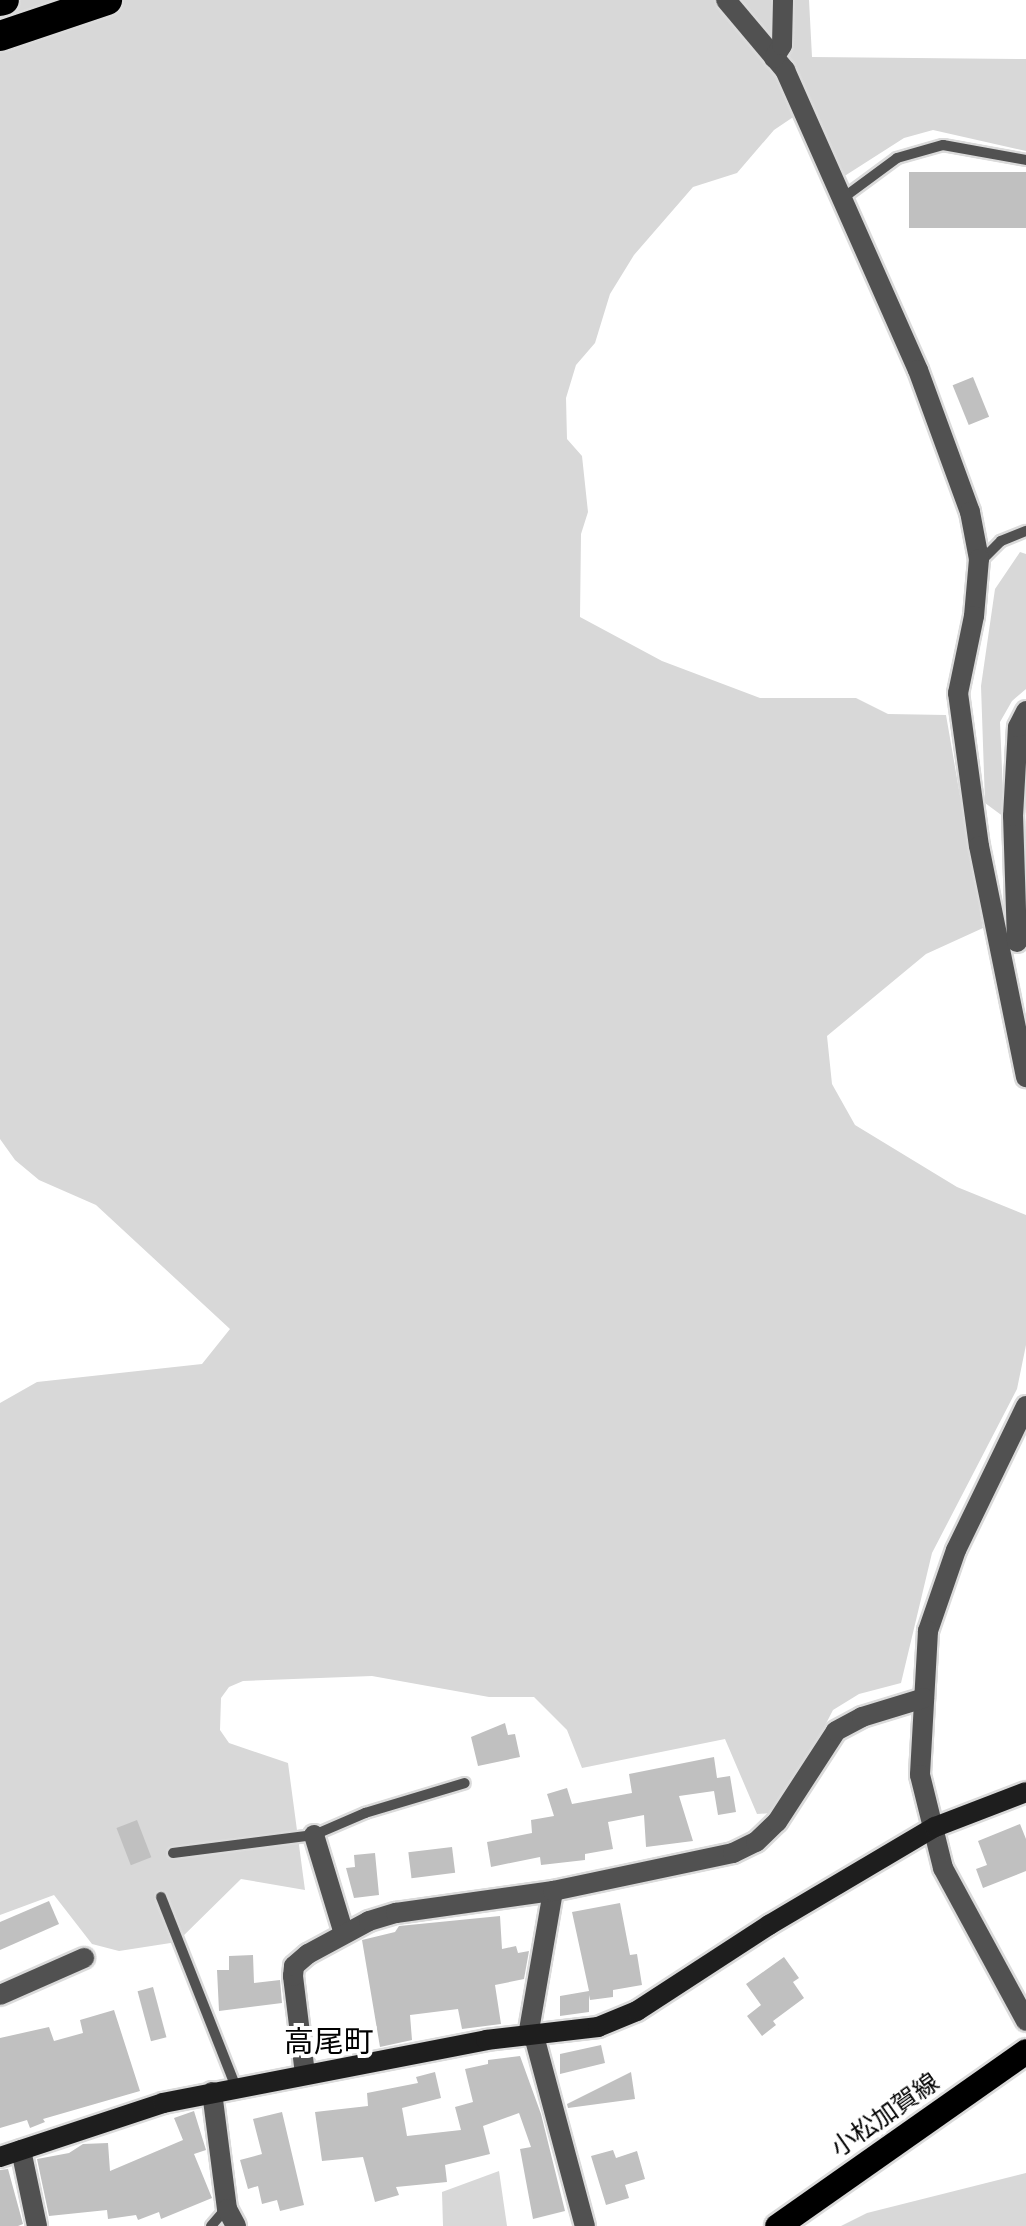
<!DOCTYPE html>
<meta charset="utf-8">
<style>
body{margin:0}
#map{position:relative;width:1026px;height:2226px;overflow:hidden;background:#fff;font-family:"Open Sans","Noto Sans JP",sans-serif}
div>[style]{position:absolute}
.green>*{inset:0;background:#d8d8d8}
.building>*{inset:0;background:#c0c0c0;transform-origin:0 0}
.roads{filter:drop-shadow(2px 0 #dbdbdb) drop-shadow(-2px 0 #dbdbdb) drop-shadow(0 2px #dbdbdb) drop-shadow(0 -2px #dbdbdb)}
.lane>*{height:10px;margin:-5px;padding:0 5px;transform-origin:5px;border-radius:5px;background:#515151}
.street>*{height:20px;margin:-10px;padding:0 10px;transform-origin:10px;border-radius:10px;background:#515151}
.secondary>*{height:20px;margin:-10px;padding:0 10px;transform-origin:10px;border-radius:10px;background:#1e1e1e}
.primary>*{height:25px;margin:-12.5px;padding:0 12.5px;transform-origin:12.5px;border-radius:12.5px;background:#000}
.highway>*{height:30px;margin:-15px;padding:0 15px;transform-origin:15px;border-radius:15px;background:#000}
span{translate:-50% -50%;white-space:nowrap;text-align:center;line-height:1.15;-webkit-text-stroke:8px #fff;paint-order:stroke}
.street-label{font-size:25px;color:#000}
.quarter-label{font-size:30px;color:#000}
</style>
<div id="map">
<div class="green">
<div style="clip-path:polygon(0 0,809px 0,812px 57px,1026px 59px,1026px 151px,933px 130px,904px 138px,843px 177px,811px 105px,774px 130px,737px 173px,693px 187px,634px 255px,610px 294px,595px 343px,576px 365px,566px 398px,567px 439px,582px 456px,588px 512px,581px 534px,580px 617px,662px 661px,760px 698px,856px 698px,888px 714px,946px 715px,983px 928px,926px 954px,827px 1036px,832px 1084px,855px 1125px,957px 1187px,1026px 1215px,1026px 1345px,1017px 1389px,932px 1553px,901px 1683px,859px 1694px,833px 1710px,785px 1803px,773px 1813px,757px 1814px,725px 1739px,582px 1768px,567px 1730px,534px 1697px,489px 1697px,372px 1676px,243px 1681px,229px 1687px,221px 1698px,220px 1730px,229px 1743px,288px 1763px,305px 1890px,241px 1879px,177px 1942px,119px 1951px,92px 1944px,54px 1895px,0 1915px,0 1403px,37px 1382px,202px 1364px,230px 1329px,96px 1205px,39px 1180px,15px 1160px,0 1139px)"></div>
<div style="clip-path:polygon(1020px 552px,1026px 554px,1026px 689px,1012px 701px,1000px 722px,1004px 817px,985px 803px,981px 686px,995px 589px)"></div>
<div style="clip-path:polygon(499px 2171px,507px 2226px,443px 2226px,442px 2192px)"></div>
<div style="clip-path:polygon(1026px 2173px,1026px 2226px,841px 2226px,867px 2213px)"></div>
</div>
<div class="building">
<div style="left:909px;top:172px;width:117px;height:56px"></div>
<div style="left:973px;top:377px;width:43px;height:22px;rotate:68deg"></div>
<div style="clip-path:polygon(505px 1723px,508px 1735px,515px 1734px,520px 1757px,478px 1766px,471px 1737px)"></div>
<div style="clip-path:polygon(714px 1757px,717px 1778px,730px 1776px,736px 1812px,718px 1815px,714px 1791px,679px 1796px,693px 1841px,646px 1847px,644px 1815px,608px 1822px,613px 1849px,585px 1854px,585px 1860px,541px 1865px,540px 1857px,491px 1867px,487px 1842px,532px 1833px,531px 1820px,554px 1816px,547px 1794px,567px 1788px,572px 1804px,632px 1793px,629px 1774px)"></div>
<div style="left:137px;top:1820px;width:40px;height:22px;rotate:69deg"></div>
<div style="clip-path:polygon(1020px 1824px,1026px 1839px,1026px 1871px,983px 1888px,976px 1869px,987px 1865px,978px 1841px)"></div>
<div style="left:452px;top:1847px;width:26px;height:44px;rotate:83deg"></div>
<div style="clip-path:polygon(375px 1853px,379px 1895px,354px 1898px,346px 1868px,355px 1867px,354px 1855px)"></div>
<div style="clip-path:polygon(49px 1901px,59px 1924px,0 1950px,0 1922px)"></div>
<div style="clip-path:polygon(620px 1903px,630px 1955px,637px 1954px,642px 1985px,613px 1990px,613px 1997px,590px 2000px,589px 1995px,589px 2012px,560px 2016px,560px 1996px,589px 1991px,572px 1912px)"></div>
<div style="clip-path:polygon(500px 1916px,502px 1949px,516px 1946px,518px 1953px,529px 1951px,524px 1979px,495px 1985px,501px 2024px,462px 2029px,458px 2009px,410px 2015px,412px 2040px,380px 2047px,362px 1940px,395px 1932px,399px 1926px)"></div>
<div style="clip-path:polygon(253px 1955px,254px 1983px,280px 1980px,282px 2003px,219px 2011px,217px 1970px,229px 1970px,229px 1956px)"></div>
<div style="clip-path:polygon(784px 1957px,799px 1978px,793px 1982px,804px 1998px,773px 2021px,776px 2025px,762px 2036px,747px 2016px,761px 2005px,746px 1984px)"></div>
<div style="left:153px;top:1987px;width:52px;height:16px;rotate:75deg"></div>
<div style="clip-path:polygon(114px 2010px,140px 2091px,43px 2119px,45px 2122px,30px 2128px,27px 2120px,0 2128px,0 2038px,49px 2027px,54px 2041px,83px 2033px,80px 2020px)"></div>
<div style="clip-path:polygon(601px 2045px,605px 2063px,560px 2074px,560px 2054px)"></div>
<div style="clip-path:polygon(520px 2056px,541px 2114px,565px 2211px,533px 2219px,520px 2149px,531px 2147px,519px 2113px,483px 2126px,490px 2154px,445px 2165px,447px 2182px,396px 2187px,399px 2195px,375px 2202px,363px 2157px,322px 2161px,315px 2112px,368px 2106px,367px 2093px,418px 2083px,416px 2077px,435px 2072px,441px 2098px,402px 2108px,407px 2136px,461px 2130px,455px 2107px,473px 2102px,465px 2069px,488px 2064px,488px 2060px)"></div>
<div style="clip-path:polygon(631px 2072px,635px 2099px,568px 2108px,567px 2104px)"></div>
<div style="clip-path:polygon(194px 2111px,206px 2150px,194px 2154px,212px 2198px,161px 2219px,159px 2212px,138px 2220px,136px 2215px,108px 2219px,107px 2210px,49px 2216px,37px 2159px,69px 2153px,83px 2144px,108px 2143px,110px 2171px,183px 2140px,174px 2118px)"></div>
<div style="clip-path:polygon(282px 2112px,304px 2205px,280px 2211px,277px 2200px,262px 2204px,258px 2186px,248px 2189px,240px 2160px,262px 2154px,253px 2119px)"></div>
<div style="clip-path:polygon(613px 2150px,616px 2158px,637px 2151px,645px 2179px,625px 2185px,629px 2198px,606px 2205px,591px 2156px)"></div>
<div style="clip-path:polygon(8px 2169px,23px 2224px,18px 2226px,0 2226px,0 2170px)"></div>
</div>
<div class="roads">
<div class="lane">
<div style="left:843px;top:198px;width:67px;rotate:-36.5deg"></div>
<div style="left:897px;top:158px;width:48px;rotate:-15.8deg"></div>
<div style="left:943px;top:145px;width:84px;rotate:10.2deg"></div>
<div style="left:982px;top:560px;width:27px;rotate:-45deg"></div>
<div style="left:1001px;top:541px;width:27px;rotate:-22deg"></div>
<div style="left:173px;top:1853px;width:142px;rotate:-7.3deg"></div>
<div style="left:314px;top:1835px;width:56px;rotate:-23.3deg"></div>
<div style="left:365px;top:1813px;width:104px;rotate:-16.7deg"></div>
<div style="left:161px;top:1897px;width:204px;rotate:68.5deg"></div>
<div style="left:211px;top:2226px;width:23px;rotate:-49deg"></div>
</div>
<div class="street">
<div style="left:726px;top:0;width:92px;rotate:49.9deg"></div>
<div style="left:785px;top:70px;width:328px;rotate:66.1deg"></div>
<div style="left:918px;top:370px;width:151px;rotate:69.9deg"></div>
<div style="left:970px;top:512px;width:48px;rotate:79.2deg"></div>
<div style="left:979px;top:559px;width:57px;rotate:95deg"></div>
<div style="left:974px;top:616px;width:79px;rotate:101.7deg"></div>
<div style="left:958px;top:693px;width:154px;rotate:82.2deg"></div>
<div style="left:979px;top:846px;width:236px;rotate:78.5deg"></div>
<div style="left:774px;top:58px;width:15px;rotate:-58deg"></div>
<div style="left:782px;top:45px;width:45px;rotate:-88.7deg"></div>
<div style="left:1017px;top:942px;width:126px;rotate:-91.8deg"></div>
<div style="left:1013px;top:816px;width:89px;rotate:-86.8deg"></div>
<div style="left:1018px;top:727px;width:18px;rotate:-63deg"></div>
<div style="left:1026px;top:1406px;width:160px;rotate:115.9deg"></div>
<div style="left:956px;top:1550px;width:86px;rotate:109.1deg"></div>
<div style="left:928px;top:1631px;width:144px;rotate:93.2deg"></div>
<div style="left:920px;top:1775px;width:96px;rotate:76.1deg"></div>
<div style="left:943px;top:1868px;width:174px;rotate:61.5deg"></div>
<div style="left:314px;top:1835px;width:103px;rotate:73.1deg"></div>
<div style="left:0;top:1995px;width:92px;rotate:-23.8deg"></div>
<div style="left:528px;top:2036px;width:147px;rotate:-80.2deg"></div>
<div style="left:534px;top:2036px;width:197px;rotate:75deg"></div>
<div style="left:305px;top:2074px;width:99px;rotate:-97deg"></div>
<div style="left:293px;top:1976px;width:10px;rotate:-84deg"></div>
<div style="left:294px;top:1966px;width:18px;rotate:-41deg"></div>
<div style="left:308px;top:1954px;width:69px;rotate:-28.4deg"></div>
<div style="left:369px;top:1921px;width:28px;rotate:-17deg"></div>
<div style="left:396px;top:1913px;width:159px;rotate:-8deg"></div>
<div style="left:553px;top:1891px;width:184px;rotate:-11.9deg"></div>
<div style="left:733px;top:1853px;width:25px;rotate:-26deg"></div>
<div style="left:756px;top:1842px;width:29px;rotate:-44deg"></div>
<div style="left:777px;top:1822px;width:108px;rotate:-57deg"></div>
<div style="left:836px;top:1731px;width:30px;rotate:-28deg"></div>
<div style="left:862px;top:1717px;width:65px;rotate:-17deg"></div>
<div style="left:212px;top:2092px;width:118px;rotate:82.7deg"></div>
<div style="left:227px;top:2209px;width:19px;rotate:62deg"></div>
<div style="left:21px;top:2150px;width:78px;rotate:78.1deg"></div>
</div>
<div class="secondary">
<div style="left:0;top:2157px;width:172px;rotate:-18.3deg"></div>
<div style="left:163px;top:2103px;width:329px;rotate:-11deg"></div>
<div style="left:486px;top:2040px;width:113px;rotate:-6.6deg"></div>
<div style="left:598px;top:2027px;width:42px;rotate:-22.3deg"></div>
<div style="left:637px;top:2011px;width:158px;rotate:-33.1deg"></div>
<div style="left:769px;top:1925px;width:193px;rotate:-30.6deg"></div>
<div style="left:935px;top:1827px;width:97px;rotate:-21deg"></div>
</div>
<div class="primary">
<div style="left:777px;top:2226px;width:304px;rotate:-35.1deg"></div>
</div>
<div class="highway">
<div style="left:0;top:1px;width:4px;rotate:-14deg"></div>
<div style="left:0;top:36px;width:113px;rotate:-18.6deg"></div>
</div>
</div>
<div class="street-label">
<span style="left:884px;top:2114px;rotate:-35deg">小松加賀線</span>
</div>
<div class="quarter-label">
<span style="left:329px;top:2041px">高尾町</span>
</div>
</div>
